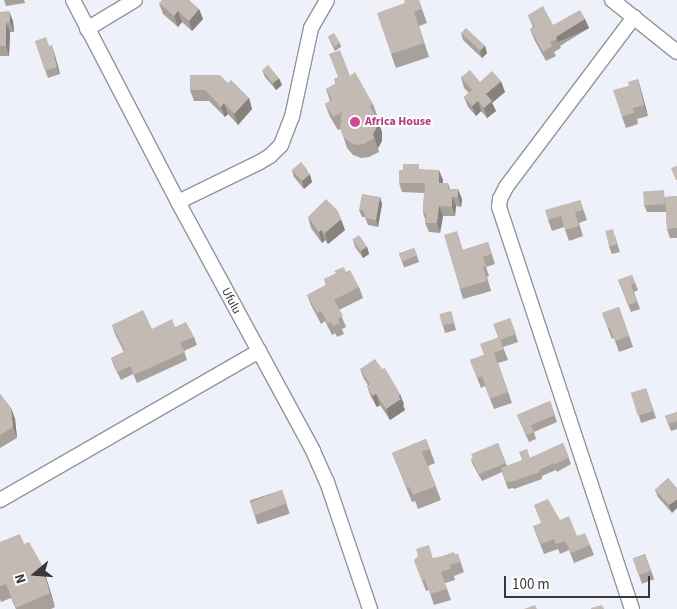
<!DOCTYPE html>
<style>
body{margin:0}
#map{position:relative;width:677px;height:609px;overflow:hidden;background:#eef0fa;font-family:"Source Sans 3",sans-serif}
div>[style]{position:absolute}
.roads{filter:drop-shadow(1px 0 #93949d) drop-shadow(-1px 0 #93949d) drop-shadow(0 1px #93949d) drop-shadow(0 -1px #93949d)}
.minor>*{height:14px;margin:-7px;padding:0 7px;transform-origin:7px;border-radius:7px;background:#fff}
.wall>*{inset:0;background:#a8a09a;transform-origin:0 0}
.shaded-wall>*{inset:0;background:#88827d;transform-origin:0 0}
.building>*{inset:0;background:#c3bab3;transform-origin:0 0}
.dots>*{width:14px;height:14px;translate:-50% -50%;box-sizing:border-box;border:2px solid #fefefe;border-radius:50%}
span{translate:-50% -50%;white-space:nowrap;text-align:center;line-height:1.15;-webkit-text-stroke:4px #fefefe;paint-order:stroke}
.hotel-label{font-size:12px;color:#b23c85;font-weight:700}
.left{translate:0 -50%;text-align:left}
.street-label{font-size:12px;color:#38383c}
.north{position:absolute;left:10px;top:549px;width:50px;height:50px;-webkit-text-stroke:4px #fefefe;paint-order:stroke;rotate:252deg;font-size:14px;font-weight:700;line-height:20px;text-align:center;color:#38383c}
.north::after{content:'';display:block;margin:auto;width:18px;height:22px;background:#38383c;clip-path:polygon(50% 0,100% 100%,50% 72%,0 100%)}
.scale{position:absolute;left:504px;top:576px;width:146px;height:22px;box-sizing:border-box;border:2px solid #38383c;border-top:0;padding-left:6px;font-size:15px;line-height:18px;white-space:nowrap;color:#38383c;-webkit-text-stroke:4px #fefefe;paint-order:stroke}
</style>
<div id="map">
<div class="roads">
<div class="minor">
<div style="left:73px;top:0;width:228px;rotate:62.5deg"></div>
<div style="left:178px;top:202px;width:283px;rotate:61.5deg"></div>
<div style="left:313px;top:451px;width:34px;rotate:66deg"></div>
<div style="left:327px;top:482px;width:134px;rotate:71.3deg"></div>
<div style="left:612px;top:0;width:83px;rotate:38.7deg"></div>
<div style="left:87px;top:29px;width:56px;rotate:-31.1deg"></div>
<div style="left:178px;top:202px;width:91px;rotate:-26deg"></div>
<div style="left:260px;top:162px;width:12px;rotate:-31deg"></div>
<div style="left:270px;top:156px;width:16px;rotate:-45deg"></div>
<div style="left:281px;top:145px;width:30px;rotate:-69deg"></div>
<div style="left:292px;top:117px;width:91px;rotate:-77.9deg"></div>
<div style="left:311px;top:28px;width:32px;rotate:-60deg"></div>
<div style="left:0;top:500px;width:299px;rotate:-29.9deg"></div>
<div style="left:632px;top:609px;width:423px;rotate:-108.3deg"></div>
<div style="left:499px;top:207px;width:8px;rotate:-83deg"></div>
<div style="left:500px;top:199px;width:13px;rotate:-63deg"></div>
<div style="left:506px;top:187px;width:213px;rotate:-53deg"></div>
</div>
</div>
<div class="wall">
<div style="clip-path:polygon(4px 0,24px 0,25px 3px,6px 6px)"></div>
<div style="clip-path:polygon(419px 0,427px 23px,419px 26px,429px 57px,396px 68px,391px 54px)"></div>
<div style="clip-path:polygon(159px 3px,199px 9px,203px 19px,192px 31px,182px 22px,178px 27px,163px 14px)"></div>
<div style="clip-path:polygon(0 12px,13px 21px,14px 32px,10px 32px,9px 56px,0 56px)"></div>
<div style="clip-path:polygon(528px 15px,553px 25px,585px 19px,589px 28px,560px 46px,561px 48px,554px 52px,556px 56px,546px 61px,534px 39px,530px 29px,533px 27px)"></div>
<div style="clip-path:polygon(461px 33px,485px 46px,487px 53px,482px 58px,463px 40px)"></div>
<div style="clip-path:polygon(328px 37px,340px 43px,341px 47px,335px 51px)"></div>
<div style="clip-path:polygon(35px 41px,49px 46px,54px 52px,60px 74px,48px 78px)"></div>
<div style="clip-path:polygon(262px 70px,282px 85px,276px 90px,265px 77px)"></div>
<div style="clip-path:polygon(350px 76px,373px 104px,378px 118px,377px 118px,382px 132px,382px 141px,378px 148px,379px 152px,369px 157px,361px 158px,353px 155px,347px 148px,341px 129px,338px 130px,330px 117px,325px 104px,330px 101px,326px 89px,336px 84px,334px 79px)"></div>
<div style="clip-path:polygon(461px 77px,480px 82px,505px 92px,492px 103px,496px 111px,487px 118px,481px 111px,476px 116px,468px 107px,464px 97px,469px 93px,464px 88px)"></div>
<div style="clip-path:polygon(638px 79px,641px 90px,648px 116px,637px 119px,638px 124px,626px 128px,622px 117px,629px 86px)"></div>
<div style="clip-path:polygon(228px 83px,249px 98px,252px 109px,238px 125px,228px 114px,225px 117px,209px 101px,194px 101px,190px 90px)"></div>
<div style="clip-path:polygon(306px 168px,312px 182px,304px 189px,294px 177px,292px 170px)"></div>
<div style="clip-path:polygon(421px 169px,443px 180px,443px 183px,448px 183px,450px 189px,462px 199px,461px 207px,456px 206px,455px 216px,443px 216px,440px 233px,429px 232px,425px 223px,425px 219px,423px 213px,424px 193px,402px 192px,399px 183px)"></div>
<div style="clip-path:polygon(677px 196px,677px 238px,670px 238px,667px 229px,666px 212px,647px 212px,644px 205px,666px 197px)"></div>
<div style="clip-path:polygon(380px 197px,382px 204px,378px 227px,368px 225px,365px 217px,362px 217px,359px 210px)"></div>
<div style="clip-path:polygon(580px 200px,587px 220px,579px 223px,583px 236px,569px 241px,564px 227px,552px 231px,548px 220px)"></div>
<div style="clip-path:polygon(308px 217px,345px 230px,328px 244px,325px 240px,322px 243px,311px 228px)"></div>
<div style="clip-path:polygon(615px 236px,620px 252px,612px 254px,609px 247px)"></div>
<div style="clip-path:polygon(353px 240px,367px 247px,369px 254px,363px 258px,355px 247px)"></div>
<div style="clip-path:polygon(488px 242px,495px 264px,486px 267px,489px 276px,487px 277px,491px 291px,463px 299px,460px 289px,463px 250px)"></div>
<div style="left:414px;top:248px;width:15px;height:16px;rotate:70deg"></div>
<div style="clip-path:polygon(346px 272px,359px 287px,363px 298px,339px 310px,346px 327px,342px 329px,344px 334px,337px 337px,335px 333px,332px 335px,325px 321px,321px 324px,311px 305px,307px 295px,326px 285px,324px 279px)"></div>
<div style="clip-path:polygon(632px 275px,638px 290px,634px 292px,640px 309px,631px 312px,618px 280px)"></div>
<div style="clip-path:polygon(619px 307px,633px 347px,619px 352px,614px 338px,612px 339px,602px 313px)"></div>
<div style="clip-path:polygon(451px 311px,456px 330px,445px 333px,443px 326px)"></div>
<div style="clip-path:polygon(510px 318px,518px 342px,503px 347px,508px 360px,498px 363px,512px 403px,494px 409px,485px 386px,481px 388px,470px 360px,484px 355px,498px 337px)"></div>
<div style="clip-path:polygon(112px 325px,152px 329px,175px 327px,194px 337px,197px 345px,184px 351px,187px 360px,137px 383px,133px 374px,121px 380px,114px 366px,111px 358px,124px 352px,115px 334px)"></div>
<div style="clip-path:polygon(360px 369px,404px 404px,403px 405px,405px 410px,390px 420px,380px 405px,377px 407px,371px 397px,367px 386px,368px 385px,364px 379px)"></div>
<div style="clip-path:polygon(646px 388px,656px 418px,641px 423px,639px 416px)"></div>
<div style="clip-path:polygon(0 394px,11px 408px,15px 419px,17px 438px,0 448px)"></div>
<div style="clip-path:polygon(550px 401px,557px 422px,534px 432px,536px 439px,529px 442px,517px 415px)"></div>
<div style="clip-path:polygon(677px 412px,677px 429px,671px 431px,665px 416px)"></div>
<div style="clip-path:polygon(426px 439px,435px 463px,428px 466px,441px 500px,418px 509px,415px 501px,412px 502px,392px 453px)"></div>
<div style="clip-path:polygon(498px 443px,507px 466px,530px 458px,563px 443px,571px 464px,557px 472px,556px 470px,542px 476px,542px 479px,514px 489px,513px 488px,508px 489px,502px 472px,482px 481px,473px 465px,471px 459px)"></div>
<div style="clip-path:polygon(668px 478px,672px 513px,658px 497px,655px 490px)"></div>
<div style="left:282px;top:490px;width:25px;height:34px;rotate:72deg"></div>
<div style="clip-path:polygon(560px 520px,577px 536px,590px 545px,594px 555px,574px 563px,569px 550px,560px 554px,558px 549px,544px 554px,533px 526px)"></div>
<div style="clip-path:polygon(0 542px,24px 544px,46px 577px,55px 607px,51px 609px,16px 609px,11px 598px,1px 602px,0 599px)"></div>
<div style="clip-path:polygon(458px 554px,464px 572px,454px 576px,455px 580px,445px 583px,451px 600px,434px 605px,429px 590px,426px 591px,414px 560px,434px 558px)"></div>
<div style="left:645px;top:554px;width:27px;height:13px;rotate:70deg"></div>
</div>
<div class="shaded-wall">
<div style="clip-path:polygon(199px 9px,203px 19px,192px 31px,189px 21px)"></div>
<div style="clip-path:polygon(9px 11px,13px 21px,14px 32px,10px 22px)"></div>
<div style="clip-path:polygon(178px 11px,182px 22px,178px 27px,174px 16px)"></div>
<div style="left:585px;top:19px;width:10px;height:34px;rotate:66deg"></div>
<div style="clip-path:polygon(6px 23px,10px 32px,9px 56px,6px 46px)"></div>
<div style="clip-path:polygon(52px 45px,54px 52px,60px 74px,57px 67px)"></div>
<div style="clip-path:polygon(485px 46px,487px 53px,482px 58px,480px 51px)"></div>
<div style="clip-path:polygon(279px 78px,282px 85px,276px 90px,273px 83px)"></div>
<div style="clip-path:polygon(638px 79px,641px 90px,648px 116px,644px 105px)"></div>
<div style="clip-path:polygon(501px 81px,505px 92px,492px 103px,496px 111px,487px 118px,484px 108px,486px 94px)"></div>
<div style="clip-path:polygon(249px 98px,252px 109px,238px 125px,234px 114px)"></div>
<div style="clip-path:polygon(478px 101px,481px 111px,476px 116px,472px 106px)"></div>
<div style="clip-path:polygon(224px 103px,228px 114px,225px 117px,221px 107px)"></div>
<div style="clip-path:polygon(377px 119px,382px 132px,382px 141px,378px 148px,373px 134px)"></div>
<div style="clip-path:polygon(439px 170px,443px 180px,442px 192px,439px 183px)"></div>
<div style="clip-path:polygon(310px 174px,312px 182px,304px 189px,302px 181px)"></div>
<div style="clip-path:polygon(458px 189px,462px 199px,461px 207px,458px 197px)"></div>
<div style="clip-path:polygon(380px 197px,382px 204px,378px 227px,376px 220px)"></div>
<div style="clip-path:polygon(452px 197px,456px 206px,455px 216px,452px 207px)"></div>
<div style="clip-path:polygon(439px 206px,443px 216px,440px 233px,437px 223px)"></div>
<div style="clip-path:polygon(341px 219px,345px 230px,328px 244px,325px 233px)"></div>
<div style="clip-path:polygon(321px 230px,325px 240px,322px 243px,319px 232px)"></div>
<div style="clip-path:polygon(367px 247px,369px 254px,363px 258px,361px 251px)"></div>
<div style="left:376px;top:394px;width:12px;height:4px;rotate:70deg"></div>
<div style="clip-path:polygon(400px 394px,404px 404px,403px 405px,405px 410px,390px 420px,386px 409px)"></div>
<div style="clip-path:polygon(11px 408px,15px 419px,17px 438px,13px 427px)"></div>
<div style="clip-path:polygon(677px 499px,677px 508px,672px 513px,669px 505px)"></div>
<div style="clip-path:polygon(41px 563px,46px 577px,55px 607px,50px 593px)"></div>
</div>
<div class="building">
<div style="clip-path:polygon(162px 0,189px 0,199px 9px,189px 21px,178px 11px,174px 16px,159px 3px)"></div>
<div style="clip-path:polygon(404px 0,419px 0,422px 9px,414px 12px,424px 43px,391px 54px,377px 13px,405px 3px)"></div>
<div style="clip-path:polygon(543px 6px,553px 25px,580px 10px,585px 19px,556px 37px,557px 39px,550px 42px,552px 46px,543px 52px,530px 29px,535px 27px,528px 15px)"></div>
<div style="clip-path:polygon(9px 11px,10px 22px,6px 23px,6px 46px,0 46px,0 12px)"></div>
<div style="left:466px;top:28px;width:26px;height:7px;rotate:43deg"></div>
<div style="left:334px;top:33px;width:12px;height:7px;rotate:59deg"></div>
<div style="clip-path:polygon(46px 37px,49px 46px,52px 45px,57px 67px,45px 71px,35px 41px)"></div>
<div style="clip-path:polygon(340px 50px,350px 76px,355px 72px,373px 104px,370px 106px,377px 119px,377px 127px,373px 134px,374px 138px,364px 144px,356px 145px,348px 141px,342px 135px,340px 127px,342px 112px,333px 117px,325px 104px,332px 100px,326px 89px,336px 83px,334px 79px,338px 77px,329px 54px)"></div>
<div style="left:268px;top:65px;width:17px;height:8px;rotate:50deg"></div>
<div style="clip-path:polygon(470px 70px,480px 82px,492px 71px,501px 81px,486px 94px,492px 101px,484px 108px,478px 101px,472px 106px,464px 97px,472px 90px,461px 77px)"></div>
<div style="clip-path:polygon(190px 75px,220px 75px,228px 83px,231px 80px,249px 98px,234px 114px,224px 103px,221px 107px,205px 90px,190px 90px)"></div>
<div style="clip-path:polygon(638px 79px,644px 105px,633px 108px,634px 113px,622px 117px,613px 90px,629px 86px,628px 82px)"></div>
<div style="clip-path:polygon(301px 162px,306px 168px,305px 169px,310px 174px,302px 181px,292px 170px)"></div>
<div style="clip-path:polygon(403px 164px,419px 164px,419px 169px,439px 170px,439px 183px,448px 183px,448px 189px,458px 189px,458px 197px,452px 197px,452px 207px,439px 206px,437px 223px,425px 223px,426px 213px,423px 213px,425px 183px,399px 183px,399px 170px,403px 170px)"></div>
<div style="clip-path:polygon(677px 166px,677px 180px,676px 180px,671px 168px)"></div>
<div style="left:664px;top:190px;width:14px;height:21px;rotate:86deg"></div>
<div style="clip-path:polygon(362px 194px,380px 197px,376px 220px,366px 218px,363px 210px,359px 210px)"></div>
<div style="clip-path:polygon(677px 196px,677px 228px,667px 229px,665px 197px)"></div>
<div style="clip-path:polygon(326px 199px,338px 211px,341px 219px,325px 233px,321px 230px,319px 232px,308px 217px)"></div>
<div style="clip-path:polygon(580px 200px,583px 210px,575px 212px,579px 226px,565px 230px,561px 216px,548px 220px,545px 210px)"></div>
<div style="left:613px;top:229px;width:16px;height:8px;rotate:76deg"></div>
<div style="clip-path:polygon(457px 231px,463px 250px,488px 242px,491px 254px,483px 257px,486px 266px,483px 267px,487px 281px,460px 289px,444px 235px)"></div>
<div style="left:359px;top:235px;width:14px;height:8px;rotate:56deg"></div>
<div style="left:414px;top:248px;width:8px;height:16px;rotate:67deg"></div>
<div style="clip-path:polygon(344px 267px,346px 272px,350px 270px,359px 287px,334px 300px,343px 316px,338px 319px,340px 323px,333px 326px,331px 322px,328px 324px,321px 311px,317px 313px,307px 295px,327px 285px,324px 279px,336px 273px,334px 271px)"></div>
<div style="clip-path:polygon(632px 275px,635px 283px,631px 285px,637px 302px,629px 305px,618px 280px)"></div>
<div style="clip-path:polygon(619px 307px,629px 336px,615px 341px,610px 328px,608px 328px,602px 313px)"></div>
<div style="clip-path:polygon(143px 310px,152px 329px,172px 319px,175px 327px,186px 322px,194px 337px,180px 343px,185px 352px,134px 375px,130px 366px,118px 372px,111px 358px,125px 351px,112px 325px)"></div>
<div style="left:451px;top:311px;width:12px;height:12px;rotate:76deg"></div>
<div style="clip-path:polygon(510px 318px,516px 334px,500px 340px,499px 337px,498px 337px,493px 324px)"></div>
<div style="clip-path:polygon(499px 337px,504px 349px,494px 353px,508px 392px,490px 399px,482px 376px,477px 378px,470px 360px,484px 355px,480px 344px)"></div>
<div style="clip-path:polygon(375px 359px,382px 369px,385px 368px,400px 394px,398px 395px,401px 399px,386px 409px,376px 394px,373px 396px,367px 386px,370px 384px,360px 369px)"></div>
<div style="left:646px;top:388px;width:24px;height:16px;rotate:73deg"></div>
<div style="clip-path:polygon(0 394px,11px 408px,13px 427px,0 435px)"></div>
<div style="clip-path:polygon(550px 401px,555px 415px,531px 425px,534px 432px,527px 435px,517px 415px)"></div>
<div style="clip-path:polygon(677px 412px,677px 421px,668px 424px,665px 416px)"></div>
<div style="clip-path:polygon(426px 439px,430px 449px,422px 452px,436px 486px,413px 495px,410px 487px,407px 488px,392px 453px)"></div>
<div style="clip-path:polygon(498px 443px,506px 463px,479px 474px,471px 459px,473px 458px,471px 454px)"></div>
<div style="clip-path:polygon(563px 443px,569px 457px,554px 465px,554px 463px,539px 470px,540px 472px,511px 482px,510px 481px,506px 482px,501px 468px,522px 460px,519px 452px,527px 449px,530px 458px)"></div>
<div style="clip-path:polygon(668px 478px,677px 488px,677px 499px,669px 505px,655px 490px)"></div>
<div style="left:282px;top:490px;width:14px;height:34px;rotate:69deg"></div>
<div style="clip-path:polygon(548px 499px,560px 520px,569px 516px,577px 536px,585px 533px,590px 545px,571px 553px,565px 541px,556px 544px,554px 539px,541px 544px,533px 526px,541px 523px,534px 505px)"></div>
<div style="clip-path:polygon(20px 534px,24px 544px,29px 542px,41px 563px,50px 593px,16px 608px,6px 584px,0 586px,0 542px)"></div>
<div style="clip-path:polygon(429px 545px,433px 559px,454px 552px,455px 555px,458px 554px,460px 562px,450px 565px,451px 569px,441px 572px,447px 589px,430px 594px,425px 580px,422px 581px,414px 560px,418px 556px,416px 549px)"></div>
<div style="left:645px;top:554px;width:18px;height:13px;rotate:71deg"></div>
<div style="clip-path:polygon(535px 605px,537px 609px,524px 609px)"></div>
<div style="clip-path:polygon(602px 605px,604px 609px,591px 609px,591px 608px)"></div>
</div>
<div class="dots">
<div style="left:355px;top:122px;background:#d1479c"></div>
</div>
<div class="hotel-label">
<span class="left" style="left:365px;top:122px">Africa House</span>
</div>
<div class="street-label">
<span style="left:231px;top:301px;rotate:62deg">Ufulu</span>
</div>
<div class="north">N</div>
<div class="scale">100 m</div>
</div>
